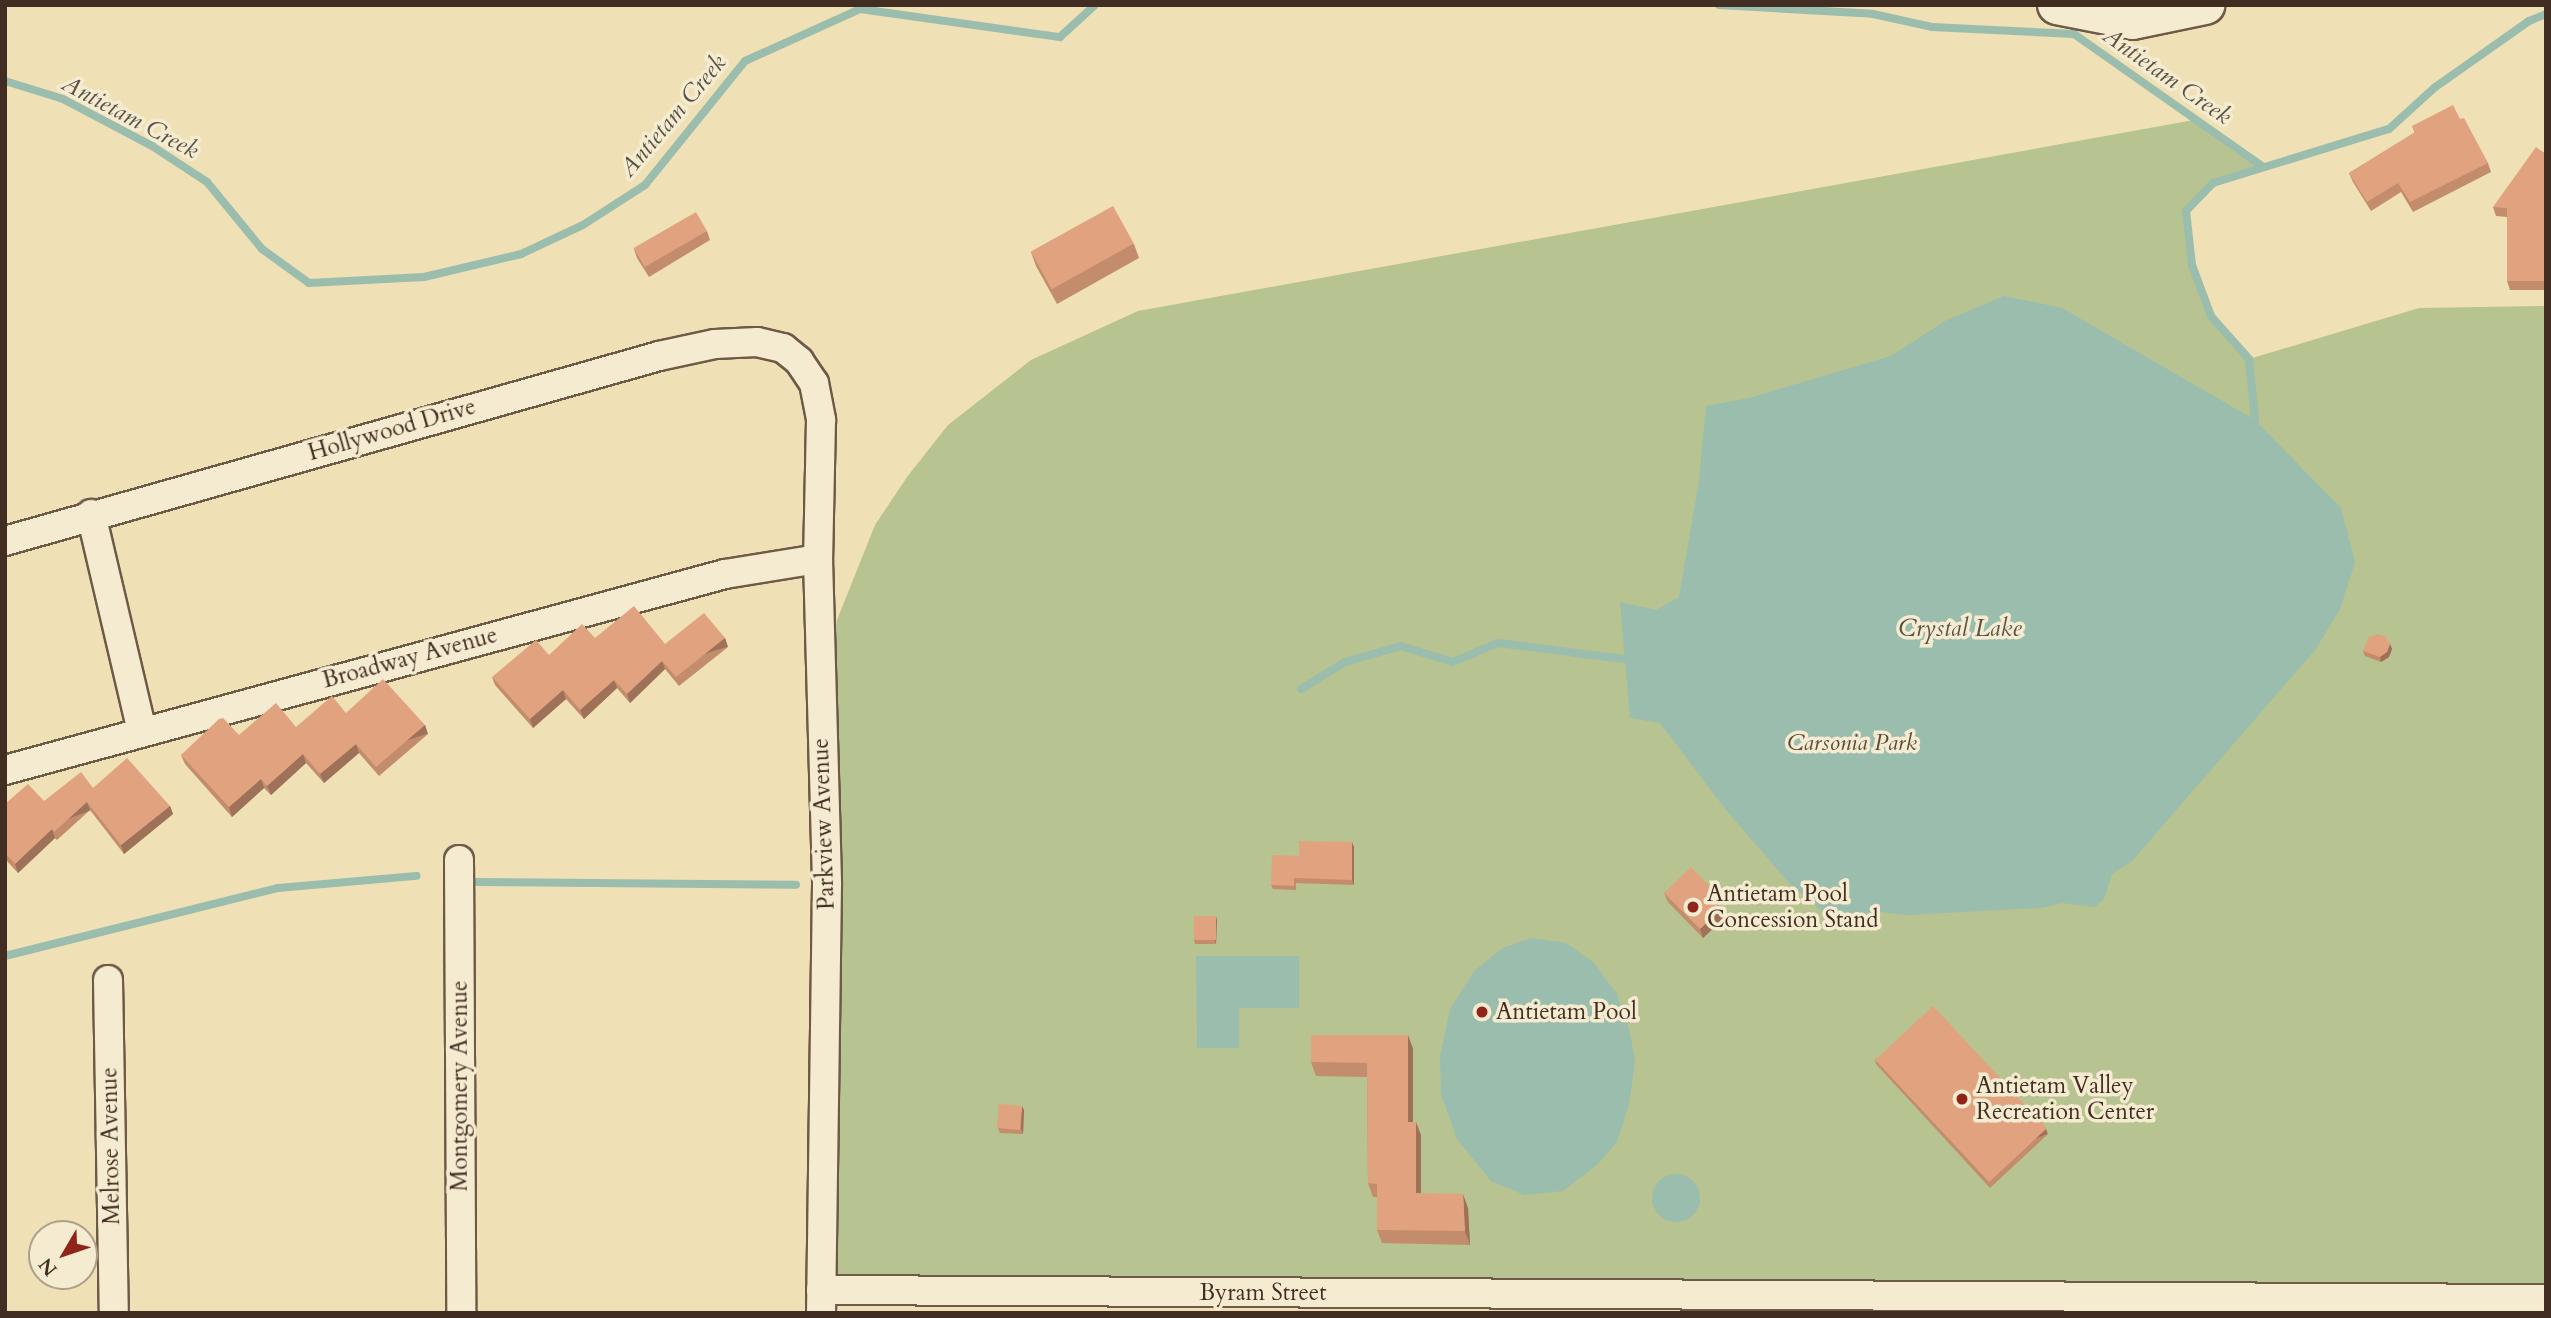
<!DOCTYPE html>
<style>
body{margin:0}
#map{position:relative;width:2551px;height:1318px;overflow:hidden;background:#efe0b6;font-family:Cardo,serif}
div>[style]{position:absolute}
.green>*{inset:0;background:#b7c390}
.water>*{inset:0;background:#9abdad}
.round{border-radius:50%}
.stream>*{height:8px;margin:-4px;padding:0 4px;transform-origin:4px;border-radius:4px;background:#9abdad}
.roads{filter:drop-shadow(2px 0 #6d5a47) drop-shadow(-2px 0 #6d5a47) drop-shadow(0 2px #6d5a47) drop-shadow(0 -2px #6d5a47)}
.street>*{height:28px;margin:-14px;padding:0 14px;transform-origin:14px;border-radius:14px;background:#f5ebd0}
.secondary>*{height:38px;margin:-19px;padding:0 19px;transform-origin:19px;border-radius:19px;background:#f5ebd0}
.wall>*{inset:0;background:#c28c6d}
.shaded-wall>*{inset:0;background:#9e7259;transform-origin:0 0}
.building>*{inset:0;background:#e1a37f;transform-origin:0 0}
.dots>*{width:19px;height:19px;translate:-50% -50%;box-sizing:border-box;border:4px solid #f5ebd0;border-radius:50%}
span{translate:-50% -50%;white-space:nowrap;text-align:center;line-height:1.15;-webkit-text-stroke:7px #f5ebd0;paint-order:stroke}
.street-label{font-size:23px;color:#422d22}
.park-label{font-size:23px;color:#594b38;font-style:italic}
.poi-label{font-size:23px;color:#422d22}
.left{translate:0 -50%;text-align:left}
.water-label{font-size:24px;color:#585145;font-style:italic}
.frame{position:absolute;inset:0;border:7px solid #422d22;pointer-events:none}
.north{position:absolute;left:28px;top:1220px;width:70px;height:70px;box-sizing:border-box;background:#f5ebd0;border:2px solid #ad9f8a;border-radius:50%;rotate:231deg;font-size:19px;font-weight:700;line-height:28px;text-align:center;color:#422d22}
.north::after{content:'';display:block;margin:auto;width:24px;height:32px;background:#8f2418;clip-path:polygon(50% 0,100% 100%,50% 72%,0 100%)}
</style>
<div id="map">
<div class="green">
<div style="clip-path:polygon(2194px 120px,2263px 167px,2213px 183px,2187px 211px,2192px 265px,2211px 316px,2249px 359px,2419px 308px,2546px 306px,2546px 1299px,821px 1290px,820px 707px,837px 620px,875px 525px,907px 477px,948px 425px,1031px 360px,1138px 311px)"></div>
</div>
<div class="water">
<div style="clip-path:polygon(2004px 296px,2062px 308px,2255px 420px,2341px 508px,2355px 562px,2340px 609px,2315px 650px,2132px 861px,2112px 874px,2104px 899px,2095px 907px,2062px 903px,2041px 908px,1906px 915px,1872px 911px,1863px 914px,1822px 911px,1789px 883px,1726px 810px,1660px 723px,1630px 718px,1620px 602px,1656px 610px,1679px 597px,1699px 481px,1706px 406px,1749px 398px,1891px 356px,1945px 321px)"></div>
<div style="clip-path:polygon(1531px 938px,1566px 943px,1593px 962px,1617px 994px,1630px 1032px,1635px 1062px,1629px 1104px,1617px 1142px,1598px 1164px,1563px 1191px,1524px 1195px,1491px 1181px,1457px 1139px,1441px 1094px,1440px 1057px,1450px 1009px,1475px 970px,1503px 948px)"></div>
<div style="clip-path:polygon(1196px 956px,1299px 956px,1299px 1008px,1239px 1008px,1239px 1048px,1197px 1048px)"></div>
<div class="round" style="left:1652px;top:1174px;width:48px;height:48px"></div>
</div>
<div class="stream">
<div style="left:1719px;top:5px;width:154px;rotate:3.3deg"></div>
<div style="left:1873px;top:14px;width:60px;rotate:12.4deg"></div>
<div style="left:1932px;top:27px;width:142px;rotate:2.8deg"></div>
<div style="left:2074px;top:34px;width:231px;rotate:35.1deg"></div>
<div style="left:5px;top:81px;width:61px;rotate:17.2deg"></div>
<div style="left:63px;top:99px;width:101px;rotate:27.8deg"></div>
<div style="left:152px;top:146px;width:66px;rotate:33.2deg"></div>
<div style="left:207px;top:182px;width:87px;rotate:50.6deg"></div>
<div style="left:262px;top:249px;width:58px;rotate:35.9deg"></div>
<div style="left:309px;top:283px;width:115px;rotate:-3deg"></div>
<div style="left:424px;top:277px;width:100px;rotate:-13.3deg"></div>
<div style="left:521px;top:254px;width:68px;rotate:-25.1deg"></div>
<div style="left:583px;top:225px;width:74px;rotate:-32.8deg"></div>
<div style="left:645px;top:185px;width:159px;rotate:-51.1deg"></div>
<div style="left:745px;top:61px;width:126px;rotate:-24.3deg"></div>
<div style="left:860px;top:9px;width:202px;rotate:8deg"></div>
<div style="left:1060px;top:37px;width:47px;rotate:-42.4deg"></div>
<div style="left:2255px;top:420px;width:61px;rotate:-95.6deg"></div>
<div style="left:2249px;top:359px;width:57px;rotate:-131.5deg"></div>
<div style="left:2211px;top:316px;width:54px;rotate:-110.4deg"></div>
<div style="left:2192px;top:265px;width:54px;rotate:-96.3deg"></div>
<div style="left:2186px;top:211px;width:39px;rotate:-46deg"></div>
<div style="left:2213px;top:183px;width:184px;rotate:-17.1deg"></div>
<div style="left:2389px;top:129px;width:61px;rotate:-42.3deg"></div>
<div style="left:2434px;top:88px;width:116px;rotate:-35.2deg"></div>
<div style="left:2529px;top:21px;width:18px;rotate:-22deg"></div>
<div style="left:1301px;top:689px;width:52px;rotate:-31.5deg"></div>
<div style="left:1345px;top:662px;width:58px;rotate:-15.9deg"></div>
<div style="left:1401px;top:646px;width:54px;rotate:17.1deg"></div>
<div style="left:1453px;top:662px;width:49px;rotate:-22.9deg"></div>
<div style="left:1498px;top:643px;width:126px;rotate:7.3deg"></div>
<div style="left:473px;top:882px;width:323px;rotate:0.5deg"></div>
<div style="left:5px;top:956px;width:281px;rotate:-14deg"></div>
<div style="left:278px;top:888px;width:139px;rotate:-5deg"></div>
</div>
<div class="roads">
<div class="street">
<div style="left:91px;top:514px;width:223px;rotate:76.8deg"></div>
<div style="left:5px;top:541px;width:680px;rotate:-15.79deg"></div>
<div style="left:659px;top:356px;width:57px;rotate:-12.1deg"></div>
<div style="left:715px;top:344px;width:42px;rotate:-2.7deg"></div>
<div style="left:757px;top:342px;width:27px;rotate:13deg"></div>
<div style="left:783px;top:348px;width:21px;rotate:39deg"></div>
<div style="left:799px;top:361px;width:27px;rotate:56deg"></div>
<div style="left:814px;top:383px;width:38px;rotate:79deg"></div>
<div style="left:821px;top:420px;width:139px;rotate:91.2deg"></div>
<div style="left:818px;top:559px;width:326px;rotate:88.4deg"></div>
<div style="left:827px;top:885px;width:428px;rotate:90.8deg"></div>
<div style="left:5px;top:770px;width:746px;rotate:-15.23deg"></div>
<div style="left:725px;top:574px;width:94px;rotate:-9.2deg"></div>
<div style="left:459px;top:860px;width:453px;rotate:89.7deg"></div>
<div style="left:108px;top:980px;width:333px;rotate:89deg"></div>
<div style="left:821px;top:1290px;width:1725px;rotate:0.3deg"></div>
</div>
<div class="secondary">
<div style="left:2057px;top:5px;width:77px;rotate:11.2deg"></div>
<div style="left:2133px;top:20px;width:74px;rotate:-11.8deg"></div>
</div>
</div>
<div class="wall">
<div style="clip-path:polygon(2460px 119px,2488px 163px,2491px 172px,2413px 212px,2401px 192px,2371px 211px,2353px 182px,2349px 173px,2415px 133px,2412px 126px)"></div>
<div style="clip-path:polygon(2546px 154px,2546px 290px,2510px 290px,2507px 281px,2507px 217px,2496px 216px,2493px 207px)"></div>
<div style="clip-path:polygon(707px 231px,710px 240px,649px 277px,637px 258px,634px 249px)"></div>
<div style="clip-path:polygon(1134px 244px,1139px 258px,1057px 304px,1036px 266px,1031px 252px)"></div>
<div style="clip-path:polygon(595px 638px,665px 644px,725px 638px,728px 647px,679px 686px,665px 669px,630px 703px,617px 688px,584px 719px,566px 699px,533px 728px,495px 685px,492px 677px)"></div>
<div style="clip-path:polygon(2390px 644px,2392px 649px,2389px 657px,2381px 662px,2365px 656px,2363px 651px)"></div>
<div style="clip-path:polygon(346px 713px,425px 725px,428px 734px,379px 776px,359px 753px,324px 783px,306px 763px,271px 795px,264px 788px,232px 817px,185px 764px,181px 755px,239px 735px,296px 727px)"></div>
<div style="clip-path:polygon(93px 788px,170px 806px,173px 814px,124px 854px,90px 810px,57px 840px,55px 838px,18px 873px,7px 861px,5px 862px,5px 804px,44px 801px)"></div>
<div style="clip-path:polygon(1354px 847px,1354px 885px,1296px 883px,1296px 890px,1273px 889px,1271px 885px,1299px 856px)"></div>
<div style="clip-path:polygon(1664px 893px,1717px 900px,1715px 902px,1721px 909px,1724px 918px,1703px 938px,1668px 902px)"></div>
<div style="clip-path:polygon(1217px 920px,1216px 944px,1195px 944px,1194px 940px)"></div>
<div style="clip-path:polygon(1408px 1035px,1413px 1049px,1413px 1122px,1421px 1135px,1421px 1193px,1468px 1208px,1470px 1245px,1382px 1243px,1377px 1230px,1377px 1197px,1373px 1197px,1368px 1183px,1367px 1077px,1316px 1076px,1311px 1062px)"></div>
<div style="clip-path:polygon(1875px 1059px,2048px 1134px,1990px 1188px,1876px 1064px)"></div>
<div style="clip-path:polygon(1024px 1110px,1023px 1134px,1000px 1133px,998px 1128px)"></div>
</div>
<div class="shaded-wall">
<div style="left:725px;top:638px;width:9px;height:63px;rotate:72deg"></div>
<div style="clip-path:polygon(2390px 644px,2392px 649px,2389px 657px,2381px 662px,2380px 657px)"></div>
<div style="clip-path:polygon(662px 661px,665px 669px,630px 703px,627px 694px)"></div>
<div style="clip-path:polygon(614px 680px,617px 688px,584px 719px,580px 710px)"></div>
<div style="clip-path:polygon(563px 690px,566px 699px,533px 728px,530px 719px)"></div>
<div style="left:425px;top:725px;width:9px;height:65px;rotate:72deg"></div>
<div style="clip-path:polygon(356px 744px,359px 753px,324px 783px,320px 774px)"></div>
<div style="clip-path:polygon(303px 754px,306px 763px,271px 795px,267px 786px)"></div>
<div style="clip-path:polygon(261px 779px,264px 788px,232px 817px,229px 807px)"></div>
<div style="left:87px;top:802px;width:9px;height:45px;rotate:69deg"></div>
<div style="clip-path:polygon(170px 806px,173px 814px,124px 854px,121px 845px)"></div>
<div style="clip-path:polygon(52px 829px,55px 838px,18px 873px,15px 864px)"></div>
<div style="clip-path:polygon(1352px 842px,1354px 847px,1354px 885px,1352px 880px)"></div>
<div style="clip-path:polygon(1714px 891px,1717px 900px,1712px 905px,1708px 896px)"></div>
<div style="clip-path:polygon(1721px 909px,1724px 918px,1703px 938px,1700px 929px)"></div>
<div style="clip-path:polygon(1216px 916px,1217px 920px,1216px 944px,1215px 940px)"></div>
<div style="clip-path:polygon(1408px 1035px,1413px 1049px,1413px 1136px,1408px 1122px)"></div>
<div style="clip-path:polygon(1022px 1106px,1024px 1110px,1023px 1134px,1021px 1129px)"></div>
<div style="clip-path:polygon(1416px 1122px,1421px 1135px,1421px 1207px,1416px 1193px)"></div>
<div style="left:2046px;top:1129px;width:5px;height:79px;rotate:68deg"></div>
<div style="clip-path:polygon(1463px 1194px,1468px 1208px,1470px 1245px,1465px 1231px)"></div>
</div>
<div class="building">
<div style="clip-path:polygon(2453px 105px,2460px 119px,2464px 118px,2488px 163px,2410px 202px,2398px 183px,2367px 202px,2349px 173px,2415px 132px,2412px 126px)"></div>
<div style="clip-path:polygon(2536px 147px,2546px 154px,2546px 281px,2507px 281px,2507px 208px,2493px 207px)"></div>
<div style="left:1113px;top:206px;width:43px;height:94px;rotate:61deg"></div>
<div style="left:696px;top:212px;width:22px;height:72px;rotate:60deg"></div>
<div style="clip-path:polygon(634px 606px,665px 644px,704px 613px,725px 638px,676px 677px,662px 661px,627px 694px,614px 680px,580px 710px,563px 690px,530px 719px,492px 677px,536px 640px,549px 655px,582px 624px,595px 638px)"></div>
<div style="clip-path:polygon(2377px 634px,2385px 636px,2390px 644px,2387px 652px,2380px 657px,2363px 651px,2369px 637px)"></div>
<div style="clip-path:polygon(383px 679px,425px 725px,376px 767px,356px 744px,320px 774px,303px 754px,267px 786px,261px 779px,229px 807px,181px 755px,219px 719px,223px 718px,239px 735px,276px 703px,296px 727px,332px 696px,346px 713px)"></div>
<div style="clip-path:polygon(127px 758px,170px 806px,121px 845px,87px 802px,54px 832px,52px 829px,15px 864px,5px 853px,5px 804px,28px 784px,44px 801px,81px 772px,93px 788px)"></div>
<div style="clip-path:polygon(1299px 841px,1352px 842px,1352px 880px,1294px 878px,1294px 886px,1271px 885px,1272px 855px,1299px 856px)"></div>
<div style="clip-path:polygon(1691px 867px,1714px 891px,1708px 896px,1721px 909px,1700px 929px,1664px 893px)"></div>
<div style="left:1194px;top:916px;width:22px;height:24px"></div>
<div style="left:1933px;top:1006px;width:167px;height:79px;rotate:47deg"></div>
<div style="clip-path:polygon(1311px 1035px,1408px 1035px,1408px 1122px,1416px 1122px,1416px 1193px,1463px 1194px,1465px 1231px,1377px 1230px,1377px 1184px,1368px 1183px,1367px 1063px,1311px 1062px)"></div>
<div style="left:999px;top:1104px;width:23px;height:24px;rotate:5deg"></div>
</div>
<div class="dots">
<div style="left:1693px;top:907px;background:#8f2418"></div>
<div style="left:1482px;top:1012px;background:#8f2418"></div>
<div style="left:1962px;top:1099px;background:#8f2418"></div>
</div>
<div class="street-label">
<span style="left:392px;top:430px;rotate:-16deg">Hollywood Drive</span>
<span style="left:410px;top:658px;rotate:-15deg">Broadway Avenue</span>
<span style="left:824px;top:824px;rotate:-92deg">Parkview Avenue</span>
<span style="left:460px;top:1086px;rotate:-90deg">Montgomery Avenue</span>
<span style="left:111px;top:1146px;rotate:-91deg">Melrose Avenue</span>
<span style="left:1263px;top:1293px">Byram Street</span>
</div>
<div class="park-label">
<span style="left:1852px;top:743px">Carsonia Park</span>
</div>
<div class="poi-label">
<span class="left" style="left:1707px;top:907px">Antietam Pool<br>Concession Stand</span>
<span class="left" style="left:1496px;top:1012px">Antietam Pool</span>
<span class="left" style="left:1976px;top:1099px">Antietam Valley<br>Recreation Center</span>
</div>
<div class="water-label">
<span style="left:2167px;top:76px;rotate:35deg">Antietam Creek</span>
<span style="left:673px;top:116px;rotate:-50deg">Antietam Creek</span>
<span style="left:130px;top:117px;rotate:28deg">Antietam Creek</span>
<span style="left:1960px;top:629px">Crystal Lake</span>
</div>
<div class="frame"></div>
<div class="north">N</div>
</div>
